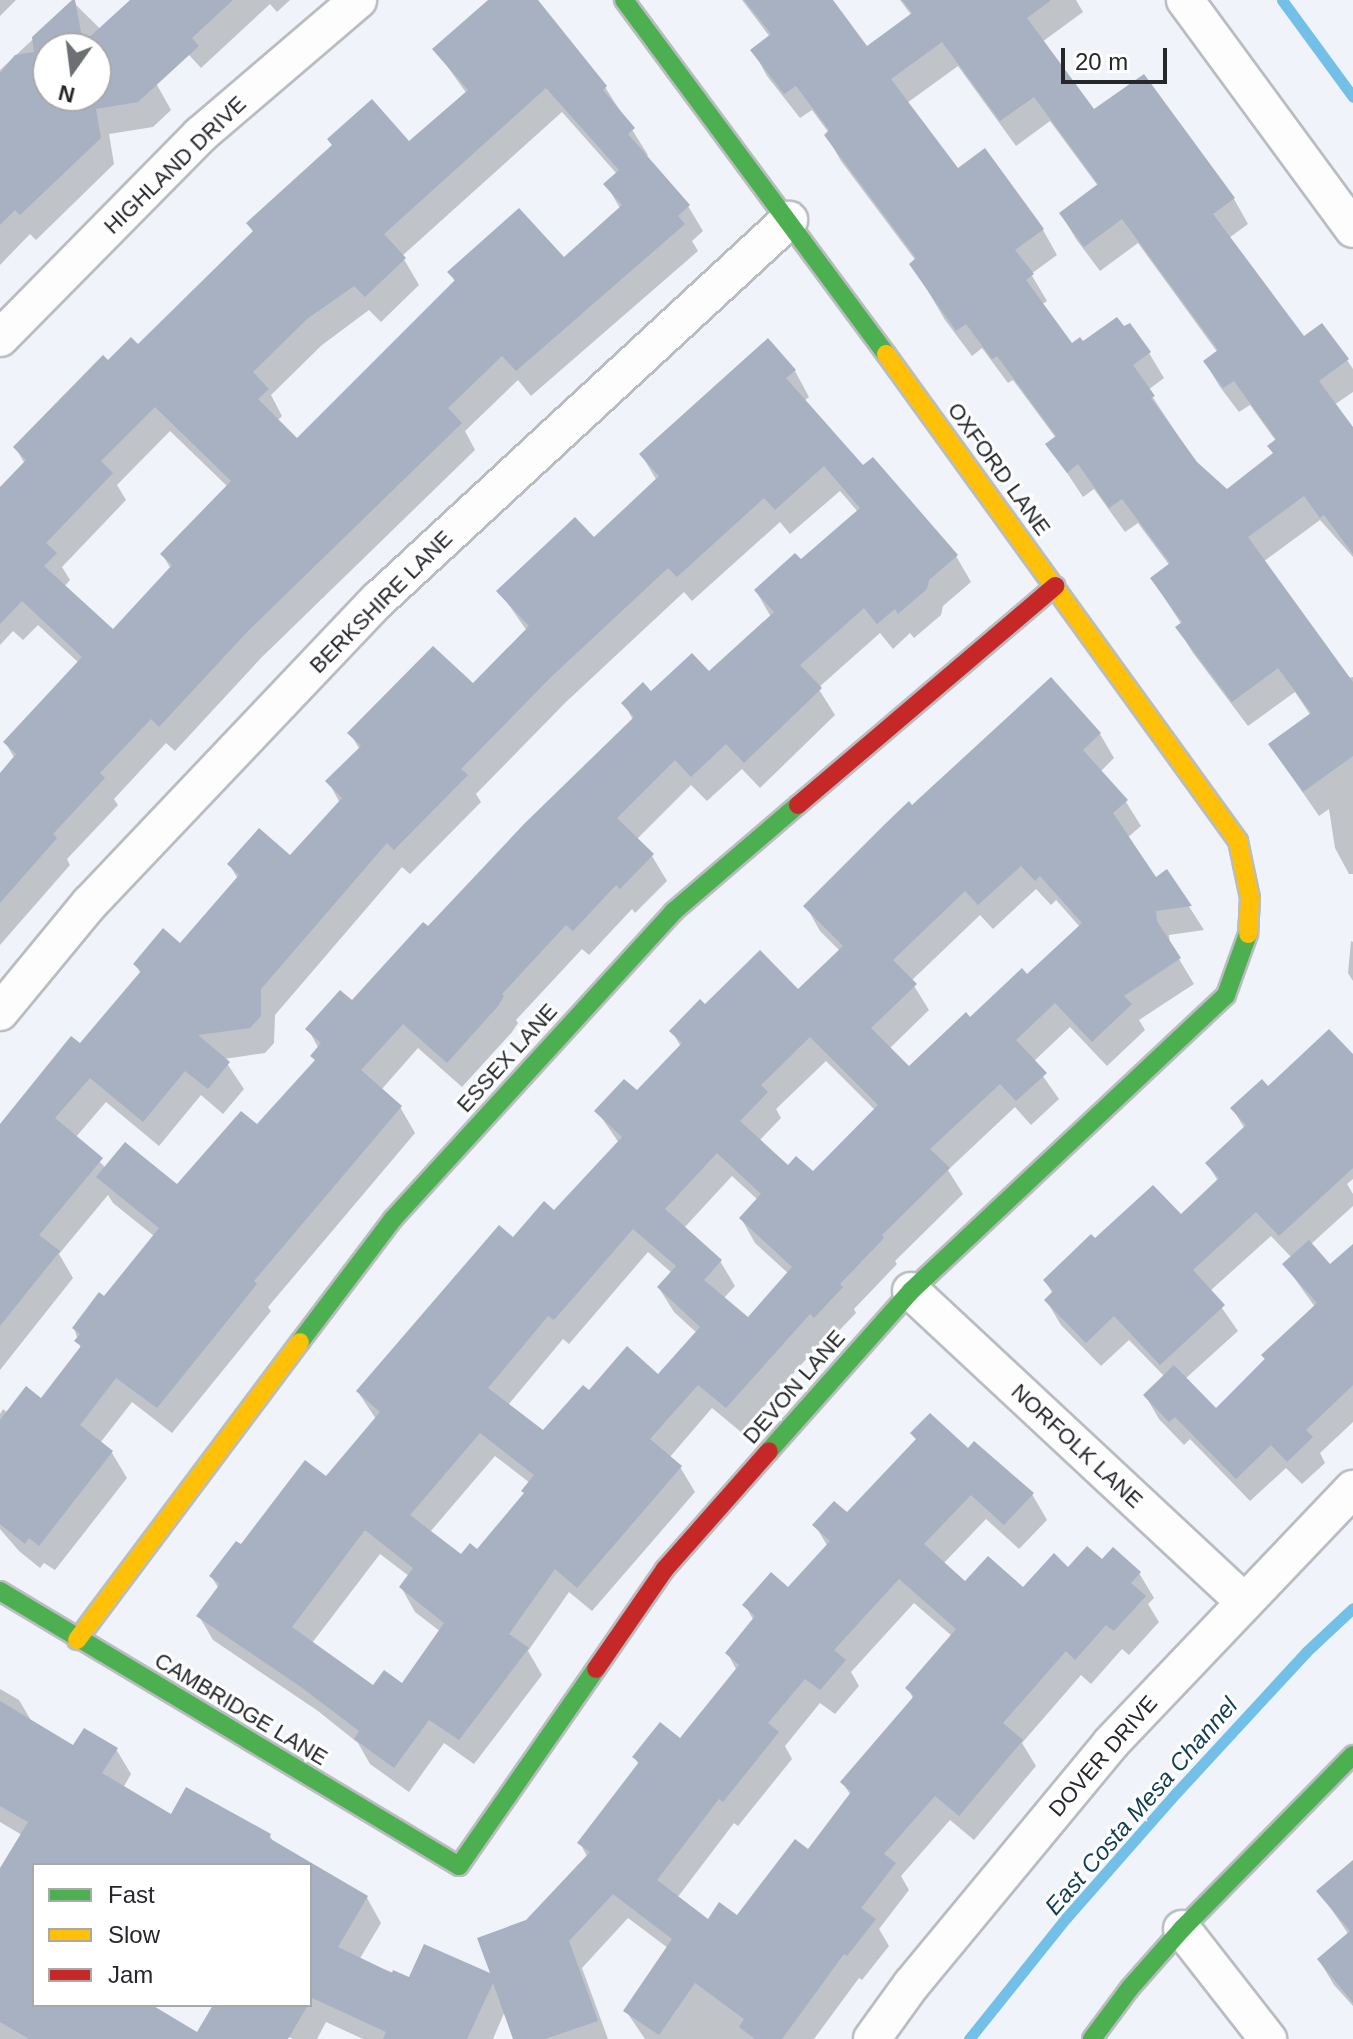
<!DOCTYPE html>
<style>
body{margin:0}
#map{position:relative;width:1353px;height:2039px;overflow:hidden;background:#f0f4fa;font-family:Helvetica,sans-serif}
div>[style]{position:absolute}
.shadow>*{inset:0;background:#0003}
.stream>*{height:11px;margin:-5.5px;padding:0 5.5px;transform-origin:5.5px;border-radius:5.5px;background:#72bfe8}
.building>*{inset:0;background:#a7b1c2}
.roads{filter:drop-shadow(2px 0 #b9bcc0) drop-shadow(-2px 0 #b9bcc0) drop-shadow(0 2px #b9bcc0) drop-shadow(0 -2px #b9bcc0)}
.street>*{height:36px;margin:-18px;padding:0 18px;transform-origin:18px;border-radius:18px;background:#fdfdfe}
.fast>*{height:18px;margin:-9px;padding:0 9px;transform-origin:9px;border-radius:9px;background:#4caf50}
.slow>*{height:18px;margin:-9px;padding:0 9px;transform-origin:9px;border-radius:9px;background:#ffc107}
.jam>*{height:18px;margin:-9px;padding:0 9px;transform-origin:9px;border-radius:9px;background:#c62828}
span{translate:-50% -50%;white-space:nowrap;text-align:center;line-height:1.15;-webkit-text-stroke:6px #fff;paint-order:stroke}
.street-label{font-size:22px;color:#25272b}
.water-label{font-size:24px;color:#113e55;font-style:italic}
.legend{position:absolute;left:32px;top:1863px;width:280px;height:144px;box-sizing:border-box;background:#fff;border:2px solid #a8a9aa;margin:0;padding:10px 14px;list-style:none;font-size:24px;color:#25272b}
.legend li{display:flex;align-items:center;gap:16px;height:40px}
.legend b{width:40px;border:2px solid #a8a9aa}
.north{position:absolute;left:32px;top:32px;width:80px;height:80px;box-sizing:border-box;background:#fff;border:2px solid #a8a9aa;border-radius:50%;rotate:194deg;font-size:22px;font-weight:700;line-height:32px;text-align:center;color:#25272b}
.north::after{content:'';display:block;margin:auto;width:28px;height:36px;background:#6c6f73;clip-path:polygon(50% 0,100% 100%,50% 72%,0 100%)}
.scale{position:absolute;left:1061px;top:48px;width:106px;height:36px;box-sizing:border-box;border:4px solid #25272b;border-top:0;padding-left:10px;font-size:24px;line-height:28px;white-space:nowrap;color:#25272b;-webkit-text-stroke:6px #fff;paint-order:stroke}
</style>
<div id="map">
<div class="shadow">
<div style="clip-path:polygon(0 0,16px 0,0 16px)"></div>
<div style="clip-path:polygon(139px 0,290px 0,277px 12px,270px 4px,201px 68px)"></div>
<div style="clip-path:polygon(evenodd,492px 0,534px 0,605px 87px,648px 155px,645px 157px,688px 206px,703px 231px,692px 241px,698px 251px,531px 396px,518px 380px,465px 431px,475px 450px,261px 658px,175px 751px,166px 743px,114px 799px,118px 805px,67px 859px,70px 865px,0 945px,0 776px,15px 759px,5px 742px,79px 663px,38px 625px,23px 640px,13px 631px,0 645px,0 490px,25px 464px,15px 447px,108px 363px,138px 347px,254px 233px,248px 223px,409px 144px,467px 94px,435px 49px,492px 0,562px 112px,617px 174px,606px 184px,621px 210px,563px 260px,449px 272px,456px 283px,297px 441px,277px 421px,282px 416px,271px 395px,322px 345px,369px 310px,381px 322px,419px 285px,402px 256px,562px 112px,492px 0,170px 431px,228px 487px,162px 554px,171px 569px,113px 632px,64px 587px,70px 580px,62px 567px,126px 500px,117px 485px,170px 431px)"></div>
<div style="clip-path:polygon(evenodd,742px 0,830px 0,867px 49px,912px 16px,900px 0,1076px 0,1083px 12px,1042px 42px,1094px 112px,1234px 199px,1248px 224px,1229px 238px,1303px 338px,1347px 360px,1353px 369px,1353px 392px,1334px 405px,1353px 430px,1353px 557px,1320px 520px,1263px 562px,1347px 678px,1353px 677px,1353px 874px,1349px 874px,1335px 848px,1329px 809px,1319px 816px,1270px 745px,1311px 716px,1295px 692px,1248px 726px,1193px 653px,1178px 628px,1182px 625px,1152px 579px,1170px 566px,1138px 523px,1125px 532px,1094px 489px,1083px 497px,1048px 444px,1056px 438px,1013px 380px,1008px 383px,982px 348px,972px 356px,945px 320px,912px 264px,916px 261px,841px 161px,826px 135px,829px 133px,812px 110px,800px 118px,767px 76px,753px 50px,770px 37px,742px 0,958px 66px,1016px 146px,1050px 121px,1098px 186px,1061px 214px,1076px 239px,1100px 271px,1138px 243px,1218px 353px,1205px 362px,1220px 387px,1239px 412px,1250px 405px,1276px 441px,1274px 454px,1227px 491px,1196px 463px,1148px 390px,1164px 378px,1149px 353px,1071px 345px,1041px 305px,1047px 301px,1031px 274px,1057px 255px,1043px 230px,958px 171px,907px 103px,958px 66px)"></div>
<div style="clip-path:polygon(evenodd,73px 2px,157px 85px,171px 110px,153px 127px,109px 134px,114px 164px,36px 240px,30px 234px,0 265px,0 70px,73px 2px,48px 48px,96px 48px,96px 96px,48px 96px,48px 48px)"></div>
<div style="clip-path:polygon(evenodd,795px 371px,809px 397px,804px 401px,863px 468px,956px 556px,971px 582px,943px 606px,941px 615px,914px 638px,910px 633px,893px 649px,880px 633px,818px 688px,835px 715px,760px 788px,742px 769px,707px 801px,691px 785px,636px 840px,652px 856px,667px 881px,635px 913px,632px 909px,589px 955px,582px 949px,516px 1020px,518px 1023px,512px 1032px,462px 1087px,418px 1048px,381px 1090px,400px 1107px,415px 1133px,268px 1307px,271px 1311px,172px 1433px,132px 1402px,100px 1443px,112px 1453px,127px 1478px,55px 1570px,44px 1563px,40px 1568px,19px 1551px,0 1529px,0 1414px,3px 1409px,8px 1413px,41px 1400px,81px 1349px,74px 1328px,104px 1299px,154px 1236px,113px 1203px,108px 1195px,59px 1254px,73px 1278px,0 1370px,0 1127px,81px 1046px,141px 974px,135px 964px,181px 946px,238px 879px,229px 864px,290px 858px,340px 803px,328px 781px,360px 750px,350px 733px,473px 686px,527px 631px,499px 591px,594px 540px,657px 481px,641px 454px,795px 371px,840px 491px,858px 512px,801px 562px,756px 591px,771px 617px,708px 674px,624px 703px,633px 720px,352px 1003px,308px 1029px,319px 1049px,313px 1056px,316px 1062px,257px 1127px,177px 1187px,106px 1168px,75px 1138px,106px 1102px,159px 1146px,201px 1095px,223px 1114px,244px 1089px,224px 1059px,265px 1053px,274px 1043px,275px 1015px,402px 867px,410px 874px,481px 802px,476px 794px,566px 702px,684px 592px,692px 601px,780px 522px,790px 534px,840px 491px)"></div>
<div style="clip-path:polygon(evenodd,1100px 734px,1114px 758px,1100px 772px,1126px 802px,1141px 826px,1127px 838px,1155px 880px,1167px 872px,1204px 930px,1169px 935px,1170px 944px,1194px 984px,1139px 1020px,1145px 1030px,1107px 1066px,1070px 1027px,1033px 1062px,1059px 1099px,1031px 1125px,1015px 1107px,948px 1170px,963px 1194px,895px 1261px,897px 1264px,854px 1309px,856px 1313px,829px 1341px,825px 1338px,741px 1432px,712px 1408px,669px 1458px,680px 1467px,695px 1492px,592px 1611px,569px 1592px,528px 1651px,542px 1675px,474px 1764px,444px 1743px,409px 1792px,370px 1764px,358px 1743px,318px 1711px,213px 1640px,199px 1616px,219px 1589px,211px 1576px,241px 1547px,326px 1479px,376px 1419px,358px 1392px,513px 1240px,555px 1213px,619px 1143px,597px 1111px,637px 1093px,681px 1047px,672px 1031px,705px 1007px,798px 992px,840px 951px,820px 931px,806px 906px,912px 808px,1100px 734px,1036px 889px,1051px 905px,1056px 900px,1080px 927px,1027px 977px,909px 1069px,889px 1049px,929px 1010px,911px 981px,980px 915px,993px 929px,1036px 889px,1100px 734px,826px 1061px,876px 1111px,813px 1174px,788px 1168px,759px 1141px,781px 1118px,776px 1109px,826px 1061px,1100px 734px,732px 1176px,758px 1200px,741px 1218px,755px 1243px,789px 1274px,748px 1320px,723px 1299px,735px 1286px,720px 1261px,684px 1228px,732px 1176px,1100px 734px,648px 1252px,672px 1273px,659px 1288px,674px 1312px,697px 1333px,658px 1376px,589px 1393px,543px 1433px,508px 1405px,563px 1339px,569px 1344px,648px 1252px,1100px 734px,495px 1456px,530px 1483px,525px 1494px,478px 1552px,462px 1557px,430px 1532px,495px 1456px,1100px 734px,380px 1554px,409px 1576px,401px 1587px,415px 1612px,441px 1632px,402px 1686px,373px 1687px,312px 1643px,380px 1554px)"></div>
<div style="clip-path:polygon(1351px 941px,1353px 942px,1353px 981px,1348px 973px)"></div>
<div style="clip-path:polygon(evenodd,1353px 1057px,1353px 1179px,1347px 1184px,1353px 1194px,1353px 1206px,1310px 1245px,1330px 1267px,1353px 1247px,1353px 1422px,1320px 1453px,1325px 1463px,1302px 1484px,1286px 1468px,1250px 1501px,1190px 1439px,1184px 1445px,1159px 1419px,1145px 1395px,1165px 1377px,1129px 1340px,1101px 1366px,1061px 1325px,1046px 1300px,1053px 1294px,1045px 1281px,1095px 1241px,1181px 1216px,1218px 1181px,1207px 1163px,1245px 1129px,1232px 1108px,1268px 1089px,1353px 1057px,1271px 1236px,1292px 1258px,1285px 1265px,1315px 1307px,1215px 1410px,1185px 1379px,1238px 1331px,1210px 1291px,1271px 1236px)"></div>
<div style="clip-path:polygon(evenodd,968px 1451px,1032px 1494px,1047px 1520px,1019px 1549px,986px 1519px,943px 1564px,965px 1584px,1023px 1590px,1069px 1569px,1103px 1562px,1139px 1573px,1154px 1598px,1148px 1604px,1159px 1622px,1129px 1655px,1122px 1649px,1091px 1684px,1081px 1675px,1022px 1743px,1036px 1766px,974px 1840px,950px 1820px,901px 1876px,909px 1890px,879px 1929px,889px 1946px,862px 1980px,859px 1978px,814px 2039px,645px 2039px,626px 2011px,668px 1948px,628px 1918px,582px 1968px,608px 2039px,515px 2039px,505px 2011px,493px 2039px,363px 2039px,326px 2022px,317px 2039px,293px 2039px,263px 2026px,251px 2005px,310px 2005px,310px 1865px,34px 1865px,34px 2005px,154px 2005px,158px 2011px,198px 2035px,244px 2039px,0 2039px,0 1872px,22px 1835px,0 1822px,0 1689px,19px 1700px,32px 1722px,74px 1747px,116px 1749px,131px 1774px,123px 1788px,171px 1816px,270px 1836px,274px 1843px,367px 1898px,381px 1923px,359px 1960px,410px 1979px,493px 1977px,527px 1922px,588px 1858px,580px 1843px,639px 1765px,634px 1757px,681px 1741px,737px 1671px,728px 1654px,754px 1621px,745px 1605px,788px 1590px,828px 1547px,815px 1525px,847px 1515px,968px 1451px,914px 1603px,952px 1636px,908px 1689px,914px 1700px,843px 1783px,851px 1796px,808px 1852px,737px 1918px,708px 1921px,677px 1898px,734px 1823px,738px 1826px,792px 1759px,785px 1746px,820px 1703px,835px 1714px,859px 1686px,851px 1672px,914px 1603px)"></div>
<div style="clip-path:polygon(1353px 1862px,1353px 2006px,1334px 1985px,1319px 1960px,1349px 1935px,1319px 1891px)"></div>
</div>
<div class="stream">
<div style="left:1282px;top:0;width:120px;rotate:53.8deg"></div>
<div style="left:969px;top:2039px;width:155px;rotate:-51.3deg"></div>
<div style="left:1066px;top:1918px;width:167px;rotate:-48.7deg"></div>
<div style="left:1176px;top:1793px;width:192px;rotate:-47.3deg"></div>
<div style="left:1306px;top:1652px;width:64px;rotate:-43.1deg"></div>
</div>
<div class="building">
<div style="clip-path:polygon(evenodd,72px 0,75px 0,83px 43px,130px 0,233px 0,192px 38px,199px 46px,138px 102px,96px 109px,101px 138px,20px 215px,15px 210px,0 225px,0 73px,15px 55px,34px 52px,32px 37px,72px 0,48px 48px,96px 48px,96px 96px,48px 96px,48px 48px)"></div>
<div style="clip-path:polygon(evenodd,488px 0,538px 0,607px 86px,603px 90px,635px 128px,628px 134px,690px 205px,678px 216px,685px 224px,516px 371px,502px 356px,448px 408px,462px 423px,247px 632px,159px 727px,151px 719px,100px 773px,105px 778px,53px 834px,57px 838px,0 903px,0 773px,16px 754px,3px 742px,82px 657px,22px 601px,0 624px,0 487px,26px 460px,13px 447px,103px 355px,108px 360px,131px 337px,138px 344px,253px 231px,246px 223px,332px 145px,327px 139px,372px 99px,409px 141px,468px 90px,432px 49px,488px 0,546px 88px,619px 170px,603px 184px,622px 205px,564px 257px,519px 208px,447px 272px,455px 280px,297px 438px,258px 399px,269px 389px,253px 372px,307px 319px,354px 286px,365px 297px,406px 258px,384px 234px,546px 88px,488px 0,155px 407px,231px 481px,160px 554px,172px 565px,113px 629px,44px 566px,57px 553px,46px 543px,113px 473px,101px 461px,155px 407px)"></div>
<div style="clip-path:polygon(evenodd,744px 0,833px 0,867px 46px,912px 13px,902px 0,1051px 0,1027px 18px,1094px 109px,1144px 74px,1235px 198px,1213px 214px,1304px 336px,1322px 323px,1349px 359px,1319px 381px,1353px 427px,1353px 554px,1324px 515px,1320px 518px,1304px 496px,1248px 537px,1353px 682px,1353px 756px,1303px 792px,1268px 744px,1311px 713px,1278px 668px,1232px 702px,1175px 627px,1182px 622px,1150px 578px,1170px 563px,1122px 499px,1109px 508px,1078px 464px,1067px 473px,1045px 444px,1056px 436px,997px 356px,992px 359px,966px 324px,956px 331px,909px 264px,916px 258px,824px 135px,829px 130px,796px 86px,784px 94px,750px 50px,771px 34px,744px 0,942px 42px,1000px 121px,1034px 97px,1098px 184px,1059px 213px,1084px 247px,1122px 219px,1218px 350px,1203px 361px,1223px 388px,1234px 381px,1276px 439px,1267px 446px,1273px 453px,1227px 489px,1197px 462px,1151px 398px,1155px 396px,1133px 365px,1151px 352px,1130px 323px,1124px 326px,1117px 317px,1083px 341px,1080px 337px,1072px 343px,1026px 280px,1034px 274px,1015px 250px,1044px 229px,985px 148px,958px 168px,891px 79px,942px 42px)"></div>
<div style="clip-path:polygon(768px 338px,796px 370px,786px 378px,863px 465px,873px 457px,958px 555px,929px 580px,927px 589px,898px 614px,895px 609px,877px 624px,864px 608px,800px 665px,822px 688px,744px 763px,726px 744px,691px 777px,675px 760px,617px 818px,654px 854px,620px 889px,616px 885px,573px 931px,566px 925px,502px 994px,504px 996px,498px 1006px,447px 1063px,403px 1024px,361px 1070px,402px 1106px,254px 1281px,257px 1284px,157px 1408px,116px 1378px,80px 1425px,113px 1451px,39px 1546px,29px 1538px,25px 1544px,0 1524px,0 1420px,26px 1386px,41px 1398px,81px 1346px,74px 1341px,80px 1334px,72px 1328px,99px 1292px,104px 1296px,159px 1228px,96px 1177px,125px 1142px,177px 1184px,241px 1111px,257px 1124px,315px 1060px,310px 1056px,321px 1043px,305px 1029px,340px 990px,352px 1000px,423px 922px,428px 926px,524px 824px,634px 717px,621px 703px,643px 682px,651px 691px,692px 653px,709px 671px,774px 612px,754px 590px,795px 553px,801px 559px,860px 508px,824px 466px,775px 510px,764px 498px,677px 577px,668px 568px,551px 677px,461px 769px,468px 775px,394px 850px,387px 843px,261px 989px,261px 1016px,250px 1028px,198px 1035px,230px 1062px,208px 1089px,185px 1071px,143px 1122px,90px 1078px,55px 1118px,103px 1158px,39px 1235px,60px 1251px,0 1326px,0 1124px,71px 1036px,80px 1043px,141px 971px,133px 964px,163px 928px,180px 943px,239px 875px,227px 864px,259px 828px,290px 855px,342px 798px,325px 781px,361px 746px,347px 733px,433px 646px,473px 683px,529px 626px,496px 591px,575px 517px,594px 537px,659px 476px,639px 454px)"></div>
<div style="clip-path:polygon(evenodd,1051px 677px,1101px 733px,1083px 750px,1128px 800px,1113px 813px,1156px 877px,1167px 869px,1192px 906px,1156px 911px,1157px 921px,1181px 958px,1124px 996px,1132px 1004px,1092px 1042px,1055px 1003px,1016px 1040px,1047px 1073px,1016px 1101px,1000px 1084px,930px 1149px,950px 1168px,882px 1235px,884px 1238px,840px 1284px,843px 1287px,814px 1318px,810px 1314px,726px 1408px,698px 1385px,650px 1439px,682px 1466px,577px 1588px,555px 1569px,509px 1634px,529px 1648px,459px 1740px,429px 1720px,394px 1768px,354px 1739px,359px 1731px,301px 1687px,196px 1616px,220px 1584px,209px 1576px,236px 1541px,241px 1544px,305px 1460px,326px 1476px,380px 1412px,356px 1391px,499px 1225px,513px 1237px,544px 1201px,554px 1210px,622px 1137px,594px 1111px,624px 1079px,637px 1090px,682px 1043px,669px 1031px,700px 999px,705px 1004px,760px 950px,798px 989px,843px 946px,803px 906px,885px 824px,909px 801px,912px 805px,1051px 677px,1021px 866px,1035px 881px,1040px 876px,1082px 923px,1027px 974px,1022px 968px,970px 1017px,966px 1012px,909px 1066px,871px 1028px,917px 984px,893px 960px,965px 891px,978px 905px,1021px 866px,1051px 677px,810px 1037px,878px 1105px,813px 1171px,796px 1156px,788px 1165px,740px 1121px,768px 1092px,761px 1085px,810px 1037px,1051px 677px,717px 1153px,761px 1194px,739px 1218px,792px 1267px,748px 1317px,704px 1280px,722px 1260px,665px 1209px,717px 1153px,1051px 677px,633px 1229px,676px 1266px,657px 1287px,700px 1327px,658px 1374px,627px 1346px,589px 1390px,583px 1385px,543px 1430px,488px 1388px,548px 1316px,554px 1320px,633px 1229px,1051px 677px,480px 1433px,534px 1475px,521px 1491px,524px 1493px,477px 1549px,470px 1543px,461px 1554px,410px 1515px,480px 1433px,1051px 677px,365px 1530px,413px 1568px,399px 1587px,444px 1623px,402px 1683px,384px 1670px,373px 1685px,292px 1627px,365px 1530px)"></div>
<div style="clip-path:polygon(1329px 1029px,1353px 1054px,1353px 1168px,1279px 1236px,1256px 1212px,1193px 1270px,1225px 1305px,1160px 1365px,1114px 1316px,1086px 1343px,1044px 1300px,1053px 1291px,1043px 1280px,1091px 1234px,1095px 1238px,1153px 1185px,1181px 1214px,1219px 1178px,1205px 1163px,1246px 1125px,1230px 1108px,1262px 1079px,1268px 1086px)"></div>
<div style="clip-path:polygon(1309px 1240px,1330px 1264px,1353px 1244px,1353px 1385px,1306px 1430px,1313px 1437px,1287px 1462px,1271px 1445px,1236px 1479px,1175px 1417px,1169px 1422px,1143px 1395px,1174px 1365px,1216px 1408px,1265px 1359px,1261px 1355px,1317px 1303px,1282px 1264px)"></div>
<div style="clip-path:polygon(evenodd,930px 1413px,968px 1448px,974px 1441px,1034px 1493px,1004px 1525px,971px 1495px,924px 1544px,965px 1581px,988px 1556px,1023px 1587px,1054px 1553px,1068px 1567px,1087px 1546px,1102px 1559px,1113px 1547px,1141px 1572px,1131px 1583px,1146px 1596px,1114px 1631px,1106px 1625px,1075px 1660px,1066px 1651px,1003px 1723px,1023px 1740px,959px 1816px,935px 1796px,884px 1854px,896px 1863px,861px 1908px,876px 1919px,847px 1956px,844px 1954px,782px 2039px,755px 2039px,739px 2027px,744px 2019px,695px 1983px,659px 2035px,623px 2011px,672px 1939px,613px 1894px,569px 1941px,598px 2021px,545px 2039px,513px 2039px,493px 1983px,467px 2039px,383px 2039px,386px 2032px,310px 1997px,310px 1865px,34px 1865px,34px 2005px,152px 2005px,197px 2032px,213px 2005px,308px 2005px,288px 2039px,29px 2039px,0 2022px,0 1868px,28px 1822px,0 1806px,0 1701px,73px 1745px,84px 1728px,118px 1748px,102px 1773px,171px 1814px,186px 1787px,271px 1834px,269px 1838px,368px 1896px,338px 1947px,392px 1973px,393px 1970px,409px 1977px,424px 1944px,490px 1973px,477px 1938px,526px 1920px,590px 1852px,577px 1843px,639px 1762px,632px 1757px,660px 1722px,680px 1738px,739px 1665px,725px 1653px,755px 1616px,742px 1605px,771px 1572px,788px 1587px,830px 1541px,812px 1525px,834px 1501px,847px 1512px,916px 1439px,910px 1433px,930px 1413px,899px 1579px,956px 1629px,905px 1688px,914px 1696px,840px 1782px,851px 1792px,808px 1849px,795px 1839px,737px 1915px,719px 1902px,708px 1919px,657px 1880px,719px 1799px,723px 1802px,779px 1732px,768px 1723px,805px 1679px,820px 1690px,846px 1660px,834px 1650px,899px 1579px)"></div>
<div style="clip-path:polygon(1353px 1860px,1353px 2003px,1317px 1959px,1350px 1931px,1316px 1891px)"></div>
</div>
<div class="roads">
<div class="street">
<div style="left:1185px;top:0;width:284px;rotate:53.7deg"></div>
<div style="left:0;top:338px;width:285px;rotate:-45.4deg"></div>
<div style="left:200px;top:135px;width:208px;rotate:-40.5deg"></div>
<div style="left:0;top:1012px;width:141px;rotate:-50.5deg"></div>
<div style="left:90px;top:903px;width:418px;rotate:-46.5deg"></div>
<div style="left:378px;top:600px;width:560px;rotate:-42.76deg"></div>
<div style="left:911px;top:1291px;width:455px;rotate:43deg"></div>
<div style="left:1182px;top:1929px;width:140px;rotate:52deg"></div>
<div style="left:872px;top:2039px;width:67px;rotate:-54.2deg"></div>
<div style="left:911px;top:1985px;width:314px;rotate:-50.4deg"></div>
<div style="left:1111px;top:1743px;width:351px;rotate:-46.4deg"></div>
</div>
<div class="fast">
<div style="left:624px;top:0;width:440px;rotate:53.5deg"></div>
<div style="left:300px;top:1342px;width:154px;rotate:-52.9deg"></div>
<div style="left:393px;top:1219px;width:416px;rotate:-47.6deg"></div>
<div style="left:673px;top:912px;width:165px;rotate:-40.6deg"></div>
<div style="left:769px;top:1451px;width:214px;rotate:-48.4deg"></div>
<div style="left:911px;top:1291px;width:432px;rotate:-43.2deg"></div>
<div style="left:1226px;top:995px;width:65px;rotate:-70.2deg"></div>
<div style="left:0;top:1591px;width:535px;rotate:30.93deg"></div>
<div style="left:459px;top:1866px;width:240px;rotate:-55.2deg"></div>
<div style="left:1092px;top:2039px;width:64px;rotate:-53.3deg"></div>
<div style="left:1130px;top:1988px;width:79px;rotate:-48.6deg"></div>
<div style="left:1182px;top:1929px;width:244px;rotate:-45.5deg"></div>
</div>
<div class="slow">
<div style="left:886px;top:354px;width:601px;rotate:54.14deg"></div>
<div style="left:1238px;top:841px;width:58px;rotate:78.1deg"></div>
<div style="left:1250px;top:898px;width:36px;rotate:93deg"></div>
<div style="left:77px;top:1640px;width:372px;rotate:-53.2deg"></div>
</div>
<div class="jam">
<div style="left:798px;top:805px;width:338px;rotate:-40.4deg"></div>
<div style="left:596px;top:1669px;width:121px;rotate:-55.4deg"></div>
<div style="left:665px;top:1569px;width:157px;rotate:-48.6deg"></div>
</div>
</div>
<div class="street-label">
<span style="left:175px;top:165px;rotate:-44deg">HIGHLAND DRIVE</span>
<span style="left:999px;top:469px;rotate:54deg">OXFORD LANE</span>
<span style="left:381px;top:602px;rotate:-45deg">BERKSHIRE LANE</span>
<span style="left:507px;top:1058px;rotate:-48deg">ESSEX LANE</span>
<span style="left:794px;top:1387px;rotate:-49deg">DEVON LANE</span>
<span style="left:1077px;top:1446px;rotate:43deg">NORFOLK LANE</span>
<span style="left:241px;top:1709px;rotate:31deg">CAMBRIDGE LANE</span>
<span style="left:1103px;top:1756px;rotate:-49deg">DOVER DRIVE</span>
</div>
<div class="water-label">
<span style="left:1141px;top:1806px;rotate:-49deg">East Costa Mesa Channel</span>
</div>
<ul class="legend">
<li><b style="height:10px;background:#4caf50"></b>Fast</li>
<li><b style="height:10px;background:#ffc107"></b>Slow</li>
<li><b style="height:10px;background:#c62828"></b>Jam</li>
</ul>
<div class="north">N</div>
<div class="scale">20 m</div>
</div>
